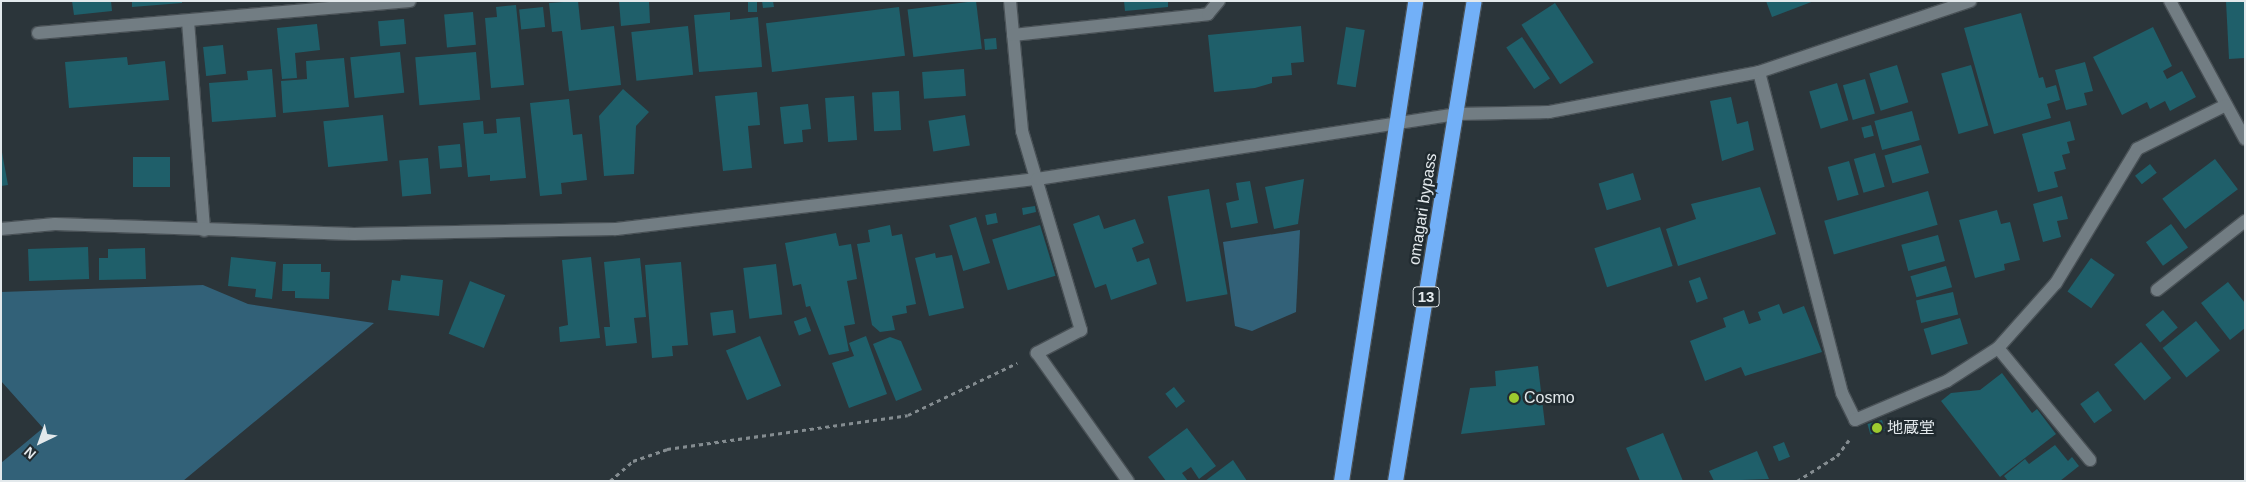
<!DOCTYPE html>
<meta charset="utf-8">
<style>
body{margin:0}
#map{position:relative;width:2246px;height:482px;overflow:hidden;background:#2b353a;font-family:Arial,"Noto Sans JP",sans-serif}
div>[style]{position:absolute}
.green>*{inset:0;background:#326178}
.building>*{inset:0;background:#1f5f6a;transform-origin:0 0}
.path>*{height:3px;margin-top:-1.5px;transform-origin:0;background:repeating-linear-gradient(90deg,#848c90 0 4px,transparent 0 8px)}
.roads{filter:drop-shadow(1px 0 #495156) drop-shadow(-1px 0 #495156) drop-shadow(0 1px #495156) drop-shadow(0 -1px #495156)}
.minor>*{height:12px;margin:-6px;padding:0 6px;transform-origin:6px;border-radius:6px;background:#727d83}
.highway>*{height:15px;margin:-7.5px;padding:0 7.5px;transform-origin:7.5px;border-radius:7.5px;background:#72b0f8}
.dots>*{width:14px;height:14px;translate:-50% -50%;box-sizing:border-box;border:2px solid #212b30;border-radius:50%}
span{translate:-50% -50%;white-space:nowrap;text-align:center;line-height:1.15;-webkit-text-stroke:5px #212b30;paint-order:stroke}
.shield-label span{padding:1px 4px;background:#212b30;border:1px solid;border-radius:4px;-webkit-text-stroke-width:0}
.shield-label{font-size:15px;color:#e3e9ec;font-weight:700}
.street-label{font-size:16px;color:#e3e9ec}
.poi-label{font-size:16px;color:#e3e9ec}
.left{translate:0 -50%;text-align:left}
.frame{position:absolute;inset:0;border:2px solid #e3e9ec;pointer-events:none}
.north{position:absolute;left:15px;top:417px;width:50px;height:50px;-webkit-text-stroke:4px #212b30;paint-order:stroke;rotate:222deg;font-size:14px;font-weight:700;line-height:20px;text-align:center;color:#e3e9ec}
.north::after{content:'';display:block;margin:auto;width:18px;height:22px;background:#e3e9ec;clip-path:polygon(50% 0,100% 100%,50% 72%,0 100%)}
</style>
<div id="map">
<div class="green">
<div style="clip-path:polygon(1300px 230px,1296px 312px,1252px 331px,1235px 326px,1223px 242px)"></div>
<div style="clip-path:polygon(203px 285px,248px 304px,374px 323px,183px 481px,1px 481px,1px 463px,43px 428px,1px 381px,1px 292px)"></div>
</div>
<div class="building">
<div style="clip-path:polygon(72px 1px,111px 1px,112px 11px,74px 15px)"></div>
<div style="clip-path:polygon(132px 1px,182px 1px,182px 3px,132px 7px)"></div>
<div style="clip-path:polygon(578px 1px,581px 30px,614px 26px,621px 85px,569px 91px,562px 31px,552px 32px,549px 3px)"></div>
<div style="clip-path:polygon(619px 1px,649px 1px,650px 23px,621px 26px)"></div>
<div style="left:748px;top:1px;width:9px;height:11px"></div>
<div style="clip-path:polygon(762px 1px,773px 1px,774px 7px,763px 8px)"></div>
<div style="left:976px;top:1px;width:48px;height:69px;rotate:83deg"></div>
<div style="clip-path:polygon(1124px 1px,1168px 1px,1168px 7px,1125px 11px)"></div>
<div style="clip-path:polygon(1766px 1px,1814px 1px,1772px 17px)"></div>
<div style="clip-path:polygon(2226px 1px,2245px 1px,2245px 58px,2229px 59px)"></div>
<div style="left:1555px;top:3px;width:71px;height:40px;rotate:57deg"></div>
<div style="clip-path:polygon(516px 5px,524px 85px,491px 88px,485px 18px,497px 17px,496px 7px)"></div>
<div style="left:543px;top:7px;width:20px;height:24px;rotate:84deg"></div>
<div style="left:899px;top:7px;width:49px;height:134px;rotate:83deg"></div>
<div style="left:473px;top:12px;width:33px;height:29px;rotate:85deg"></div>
<div style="clip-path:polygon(730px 12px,730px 20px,758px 17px,762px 67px,699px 72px,694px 15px)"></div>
<div style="clip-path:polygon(2021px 13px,2039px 78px,2043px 77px,2046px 88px,2056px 85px,2060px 100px,2047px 104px,2051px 118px,1994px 134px,1964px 28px)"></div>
<div style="left:404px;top:19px;width:25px;height:26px;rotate:85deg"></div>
<div style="clip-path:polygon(317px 24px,320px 50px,295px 53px,297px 78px,282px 79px,277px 28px)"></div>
<div style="left:688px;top:26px;width:49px;height:57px;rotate:84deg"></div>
<div style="clip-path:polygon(1301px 26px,1304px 62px,1291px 63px,1292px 75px,1272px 77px,1272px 83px,1255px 88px,1214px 92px,1208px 35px)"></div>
<div style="left:1346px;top:27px;width:19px;height:58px;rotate:9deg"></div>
<div style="clip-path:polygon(2153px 27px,2172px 66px,2163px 71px,2167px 79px,2182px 71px,2196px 97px,2170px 111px,2165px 101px,2150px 109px,2147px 102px,2122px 115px,2093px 57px)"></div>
<div style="left:1522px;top:37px;width:50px;height:19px;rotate:56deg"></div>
<div style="left:996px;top:38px;width:11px;height:12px;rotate:85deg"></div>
<div style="left:223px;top:45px;width:29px;height:20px;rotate:84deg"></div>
<div style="left:400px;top:52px;width:41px;height:50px;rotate:84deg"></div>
<div style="left:476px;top:52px;width:48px;height:61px;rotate:85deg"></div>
<div style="clip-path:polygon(127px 57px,128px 65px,165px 61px,169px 100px,69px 108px,65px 62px)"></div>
<div style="clip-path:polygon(344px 58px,349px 107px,283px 113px,281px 81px,307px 79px,306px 61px)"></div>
<div style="clip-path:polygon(2085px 62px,2093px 91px,2084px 93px,2087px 105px,2066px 110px,2055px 70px)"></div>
<div style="left:1897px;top:65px;width:39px;height:29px;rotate:73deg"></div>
<div style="left:1971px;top:65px;width:63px;height:31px;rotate:74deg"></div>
<div style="clip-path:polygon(272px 69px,276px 117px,212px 122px,209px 83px,248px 80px,247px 71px)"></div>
<div style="left:964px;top:69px;width:27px;height:42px;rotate:86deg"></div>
<div style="left:1865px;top:79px;width:36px;height:23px;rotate:74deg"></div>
<div style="left:1837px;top:83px;width:39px;height:29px;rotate:73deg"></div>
<div style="clip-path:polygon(623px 89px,649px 112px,636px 126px,634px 174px,604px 176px,599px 116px)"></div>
<div style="left:899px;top:91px;width:39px;height:27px;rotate:87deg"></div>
<div style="clip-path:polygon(757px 92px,760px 125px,748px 126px,752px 168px,723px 171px,715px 96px)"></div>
<div style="left:854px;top:96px;width:44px;height:29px;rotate:86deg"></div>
<div style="clip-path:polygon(1731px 97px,1737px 124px,1748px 121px,1754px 150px,1722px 161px,1710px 101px)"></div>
<div style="clip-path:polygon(569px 99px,573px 135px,582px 134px,587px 180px,561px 183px,562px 194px,540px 196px,530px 103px)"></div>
<div style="clip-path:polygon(808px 104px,811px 129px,802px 130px,803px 142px,784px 144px,780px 107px)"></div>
<div style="left:1912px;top:111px;width:30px;height:39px;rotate:75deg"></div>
<div style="left:383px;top:115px;width:46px;height:60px;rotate:84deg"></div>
<div style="left:965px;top:115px;width:31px;height:37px;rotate:81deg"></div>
<div style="clip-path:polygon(520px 117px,526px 178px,490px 181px,490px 175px,468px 177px,463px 123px,483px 121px,484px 134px,497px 133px,496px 119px)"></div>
<div style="clip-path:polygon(2070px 121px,2075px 140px,2067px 142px,2070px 153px,2062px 155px,2066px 169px,2054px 172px,2058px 187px,2038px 192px,2022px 134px)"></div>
<div style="left:1871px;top:125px;width:11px;height:10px;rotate:75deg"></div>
<div style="left:460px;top:144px;width:23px;height:22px;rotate:85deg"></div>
<div style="left:1921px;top:145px;width:29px;height:38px;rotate:74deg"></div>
<div style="clip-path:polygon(1px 147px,8px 185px,1px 186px)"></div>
<div style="left:1875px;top:153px;width:35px;height:22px;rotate:74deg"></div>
<div style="left:133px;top:157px;width:37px;height:30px"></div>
<div style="left:428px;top:158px;width:36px;height:29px;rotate:85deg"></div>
<div style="left:2215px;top:159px;width:38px;height:66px;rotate:53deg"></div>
<div style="left:1849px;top:161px;width:35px;height:22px;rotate:74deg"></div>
<div style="left:2150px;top:164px;width:11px;height:19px;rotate:52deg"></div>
<div style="left:1633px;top:173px;width:28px;height:36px;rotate:73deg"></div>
<div style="clip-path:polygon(1304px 179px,1298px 224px,1274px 229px,1265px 187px)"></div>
<div style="clip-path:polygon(1250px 181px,1258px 223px,1231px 228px,1226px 203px,1239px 200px,1236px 183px)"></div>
<div style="clip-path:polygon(1760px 187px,1776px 234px,1678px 266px,1666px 229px,1696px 219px,1691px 204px)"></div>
<div style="left:1209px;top:189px;width:107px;height:42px;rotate:80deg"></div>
<div style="left:1928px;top:191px;width:35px;height:108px;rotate:74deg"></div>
<div style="clip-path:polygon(2062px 196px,2068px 219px,2057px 221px,2061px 237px,2043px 242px,2033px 204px)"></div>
<div style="clip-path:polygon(1035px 206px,1036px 212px,1023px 215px,1022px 208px)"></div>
<div style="clip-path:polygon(1997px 210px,2001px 224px,2010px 222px,2020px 260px,2004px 264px,2005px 270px,1975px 278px,1959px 220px)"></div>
<div style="left:996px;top:213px;width:10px;height:11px;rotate:79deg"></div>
<div style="clip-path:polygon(1099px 215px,1104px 229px,1135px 219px,1144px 243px,1132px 248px,1137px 262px,1149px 258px,1157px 284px,1111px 300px,1106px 284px,1095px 288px,1073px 224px)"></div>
<div style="left:976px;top:217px;width:48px;height:28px;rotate:73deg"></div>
<div style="left:2171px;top:224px;width:29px;height:31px;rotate:54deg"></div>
<div style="clip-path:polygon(890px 225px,892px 236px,902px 234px,916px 304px,906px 306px,907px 313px,892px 316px,895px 330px,880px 332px,872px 325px,857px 244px,870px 242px,868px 230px)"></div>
<div style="left:1040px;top:225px;width:53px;height:50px;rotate:73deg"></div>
<div style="left:1660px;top:227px;width:41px;height:69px;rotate:72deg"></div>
<div style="clip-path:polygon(836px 233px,839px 246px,851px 244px,857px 279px,847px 281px,855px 324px,844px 326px,849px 351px,829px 355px,810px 306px,806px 307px,801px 284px,793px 286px,785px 243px)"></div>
<div style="left:1938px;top:235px;width:27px;height:38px;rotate:75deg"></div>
<div style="left:88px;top:247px;width:32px;height:60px;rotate:88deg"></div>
<div style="clip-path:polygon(145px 248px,146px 279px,99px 280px,99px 258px,108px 258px,108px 249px)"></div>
<div style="clip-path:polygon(935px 253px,936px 258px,952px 255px,964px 308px,929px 316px,915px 258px)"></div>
<div style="clip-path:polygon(231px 257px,276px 262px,272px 299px,255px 297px,256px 289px,228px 286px)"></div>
<div style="clip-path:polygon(591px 257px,600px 338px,560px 342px,559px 327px,568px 325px,562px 260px)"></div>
<div style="clip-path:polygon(640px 258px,646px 317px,634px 318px,637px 343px,606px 346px,604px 327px,610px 327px,604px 262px)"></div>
<div style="left:2091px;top:258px;width:29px;height:41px;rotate:35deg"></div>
<div style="clip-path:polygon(681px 262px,688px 345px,672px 346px,673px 356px,652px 358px,645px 265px)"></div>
<div style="clip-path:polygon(283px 264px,321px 264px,321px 272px,330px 272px,329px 299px,295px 298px,295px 291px,282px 291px)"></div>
<div style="left:776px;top:264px;width:51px;height:33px;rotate:83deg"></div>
<div style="left:1946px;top:266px;width:22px;height:37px;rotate:74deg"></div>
<div style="clip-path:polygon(401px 275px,443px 280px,439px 316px,388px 310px,392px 280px,400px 281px)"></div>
<div style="left:1700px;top:277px;width:23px;height:12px;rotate:70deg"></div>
<div style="left:470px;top:281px;width:38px;height:57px;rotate:22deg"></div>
<div style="clip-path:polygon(2228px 282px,2245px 303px,2245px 328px,2230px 340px,2201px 303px)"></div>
<div style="left:1953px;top:292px;width:23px;height:38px;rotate:77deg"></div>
<div style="clip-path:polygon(1779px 304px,1783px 314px,1804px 306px,1822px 352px,1745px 376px,1741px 367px,1705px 381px,1690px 341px,1726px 327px,1723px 318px,1744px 310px,1749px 324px,1761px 320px,1758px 312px)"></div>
<div style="left:733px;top:310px;width:23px;height:23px;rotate:83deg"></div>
<div style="left:2163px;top:310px;width:23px;height:23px;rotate:50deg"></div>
<div style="left:806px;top:317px;width:15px;height:13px;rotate:70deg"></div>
<div style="left:1960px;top:318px;width:27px;height:38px;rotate:73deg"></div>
<div style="left:2196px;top:321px;width:38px;height:43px;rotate:51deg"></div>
<div style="left:760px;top:336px;width:54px;height:37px;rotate:67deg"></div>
<div style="clip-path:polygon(866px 336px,887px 394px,849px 408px,832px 363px,854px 356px,849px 343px)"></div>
<div style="clip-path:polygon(890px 337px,901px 341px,922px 390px,896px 401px,873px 344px)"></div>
<div style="left:2141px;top:342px;width:47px;height:35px;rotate:50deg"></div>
<div style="clip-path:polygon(1538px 366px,1545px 425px,1461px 434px,1470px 388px,1496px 386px,1495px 371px)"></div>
<div style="clip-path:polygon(2002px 373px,2032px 413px,2037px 409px,2056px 434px,2000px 477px,1941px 401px,1951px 393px,1980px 390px)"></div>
<div style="left:1174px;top:387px;width:18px;height:11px;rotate:52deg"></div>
<div style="left:2098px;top:391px;width:24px;height:22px;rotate:54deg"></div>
<div style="left:1882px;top:420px;width:11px;height:15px;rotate:75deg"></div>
<div style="clip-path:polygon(1187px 428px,1216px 466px,1199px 479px,1191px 467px,1182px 473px,1188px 481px,1166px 481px,1148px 457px)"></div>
<div style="clip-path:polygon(1663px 433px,1683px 481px,1640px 481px,1626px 448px)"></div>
<div style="left:1784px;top:442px;width:16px;height:12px;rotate:68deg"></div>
<div style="clip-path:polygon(2055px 445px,2068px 461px,2072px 457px,2079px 466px,2060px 481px,2008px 481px,2004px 476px,2025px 459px,2029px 464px)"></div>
<div style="clip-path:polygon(1757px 451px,1769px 479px,1714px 481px,1709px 471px)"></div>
<div style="clip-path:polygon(1233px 460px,1247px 481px,1205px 481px)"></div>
</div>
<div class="path">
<div style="left:610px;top:481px;width:30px;rotate:-41deg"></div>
<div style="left:633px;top:461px;width:36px;rotate:-19deg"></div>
<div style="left:667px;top:449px;width:243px;rotate:-8deg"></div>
<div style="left:908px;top:415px;width:121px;rotate:-25.5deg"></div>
<div style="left:1797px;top:481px;width:47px;rotate:-32deg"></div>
<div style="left:1837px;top:456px;width:20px;rotate:-53deg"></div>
</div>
<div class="roads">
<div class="minor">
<div style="left:1010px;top:1px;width:131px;rotate:84.7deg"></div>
<div style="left:1022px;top:131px;width:208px;rotate:73.5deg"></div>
<div style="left:1081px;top:330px;width:50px;rotate:152.4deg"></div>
<div style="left:1037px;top:353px;width:157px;rotate:54.6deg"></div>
<div style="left:2170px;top:1px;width:157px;rotate:61.5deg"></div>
<div style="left:188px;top:21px;width:210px;rotate:85.6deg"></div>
<div style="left:38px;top:33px;width:373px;rotate:-4.9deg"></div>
<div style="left:1013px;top:35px;width:196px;rotate:-6.1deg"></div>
<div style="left:1208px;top:14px;width:17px;rotate:-50deg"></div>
<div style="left:1759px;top:72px;width:332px;rotate:75.5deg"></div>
<div style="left:1842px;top:393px;width:30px;rotate:64deg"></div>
<div style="left:1855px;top:420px;width:100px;rotate:-23deg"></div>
<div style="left:1947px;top:381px;width:61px;rotate:-32.9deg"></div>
<div style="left:1998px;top:348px;width:87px;rotate:-48.3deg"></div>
<div style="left:2056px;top:283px;width:157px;rotate:-58.8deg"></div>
<div style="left:2137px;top:149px;width:99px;rotate:-26.3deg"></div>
<div style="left:1px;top:229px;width:54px;rotate:-5.3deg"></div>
<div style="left:55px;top:224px;width:299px;rotate:1.9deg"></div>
<div style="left:354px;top:234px;width:262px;rotate:-1.1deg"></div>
<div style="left:616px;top:229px;width:424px;rotate:-6.8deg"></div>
<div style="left:1037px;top:179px;width:424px;rotate:-8.8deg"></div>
<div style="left:1456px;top:114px;width:93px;rotate:-1.2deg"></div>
<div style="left:1549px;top:112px;width:214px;rotate:-10.8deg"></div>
<div style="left:1759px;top:72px;width:223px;rotate:-18.6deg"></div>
<div style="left:2157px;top:290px;width:112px;rotate:-38.1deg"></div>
<div style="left:1998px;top:348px;width:145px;rotate:50.6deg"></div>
</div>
<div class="highway">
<div style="left:1341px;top:481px;width:486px;rotate:-81.2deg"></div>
<div style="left:1395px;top:481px;width:486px;rotate:-80.7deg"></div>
</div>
</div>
<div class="dots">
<div style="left:1514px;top:398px;background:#9dca2f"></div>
<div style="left:1877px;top:428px;background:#9dca2f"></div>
</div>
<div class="shield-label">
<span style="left:1426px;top:297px">13</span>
</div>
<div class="street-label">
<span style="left:1423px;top:209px;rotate:-81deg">omagari bypass</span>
</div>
<div class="poi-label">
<span class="left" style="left:1524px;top:398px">Cosmo</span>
<span class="left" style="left:1887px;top:428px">地蔵堂</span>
</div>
<div class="frame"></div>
<div class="north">N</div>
</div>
